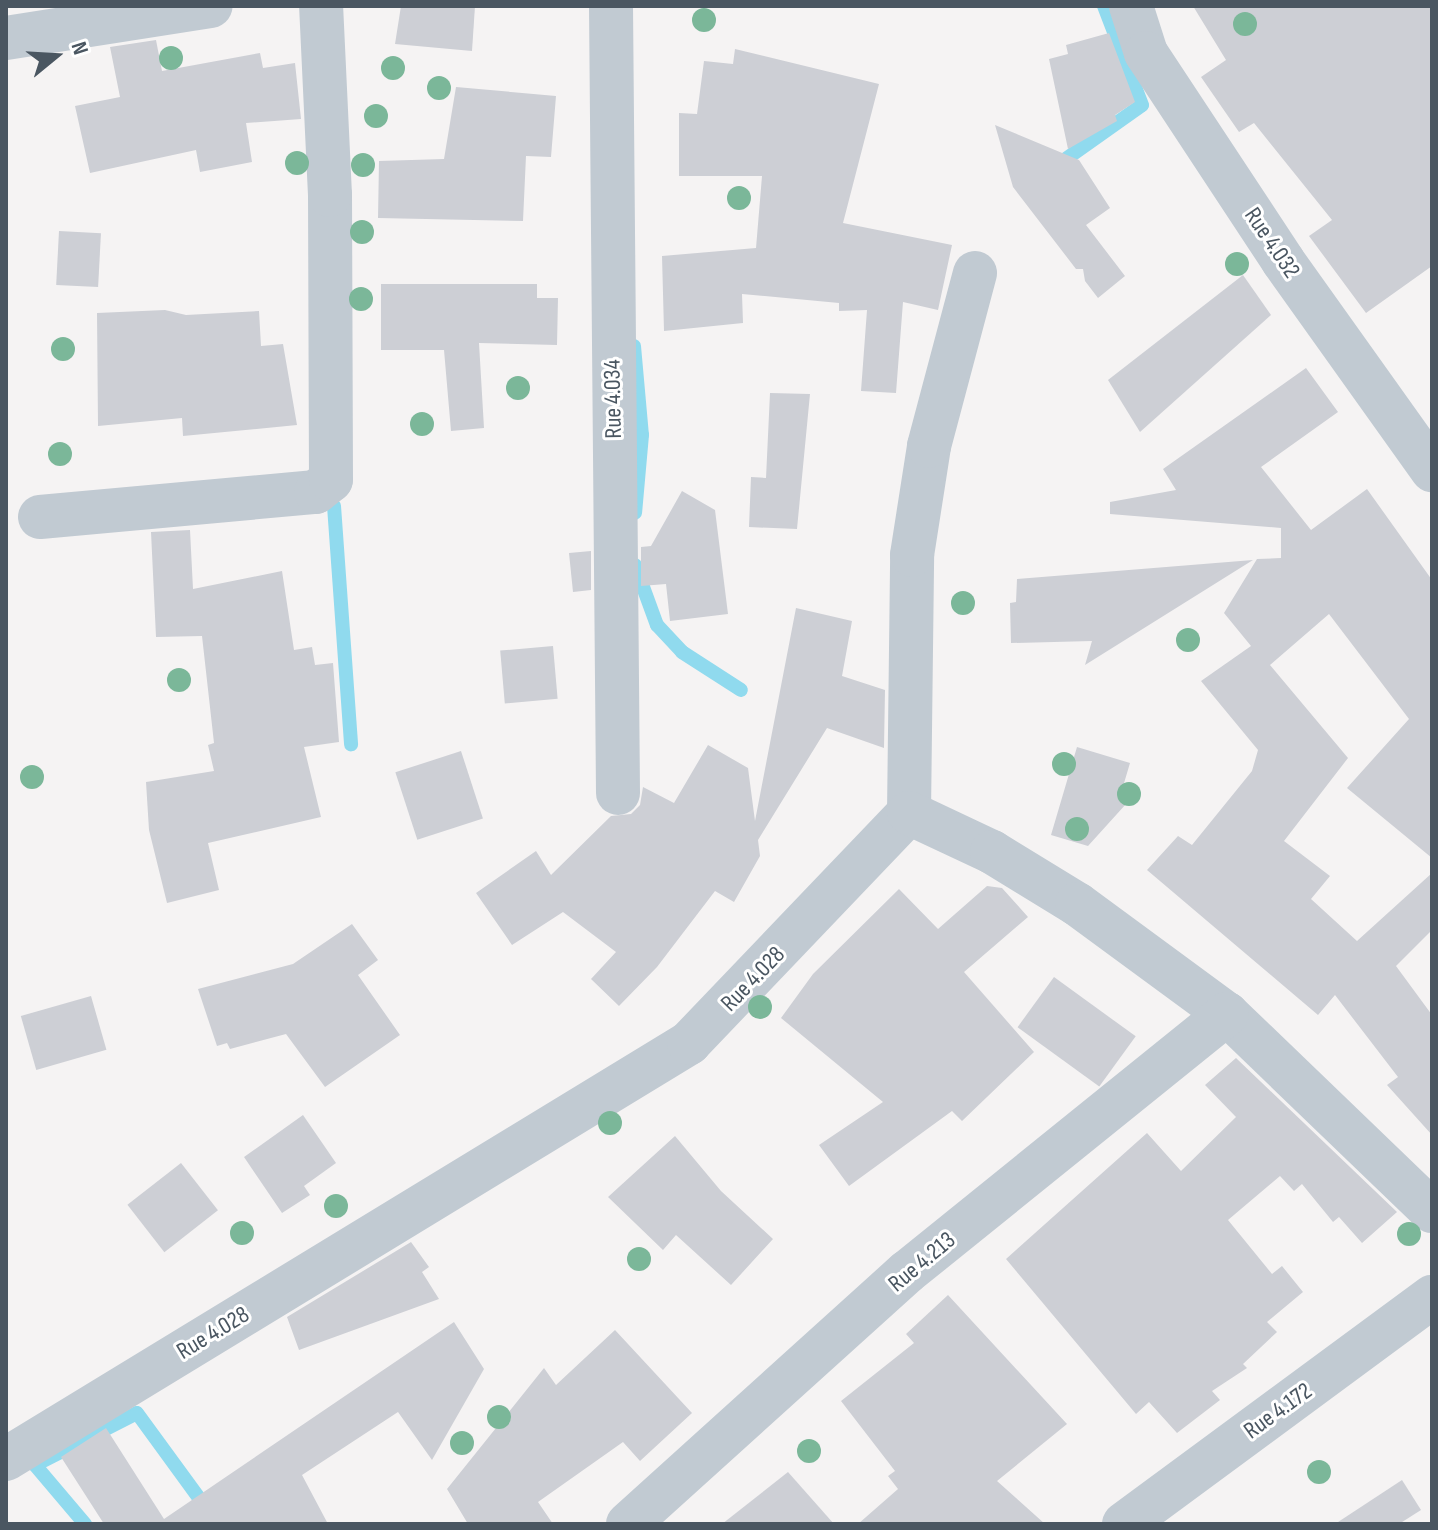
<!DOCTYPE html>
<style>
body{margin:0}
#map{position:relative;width:1438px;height:1530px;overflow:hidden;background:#f5f3f3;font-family:"Sofia Sans Condensed",sans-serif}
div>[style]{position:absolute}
.stream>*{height:14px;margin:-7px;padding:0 7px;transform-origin:7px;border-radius:7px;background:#90daee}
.building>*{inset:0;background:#cdcfd5;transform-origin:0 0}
.street>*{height:44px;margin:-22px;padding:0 22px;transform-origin:22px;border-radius:22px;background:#c1cad2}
.trees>*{width:24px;height:24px;margin:-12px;border-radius:50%;background:#7bb799}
span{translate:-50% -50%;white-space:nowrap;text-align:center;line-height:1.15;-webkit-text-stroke:6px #fff;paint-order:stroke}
.street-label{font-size:24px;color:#4a5661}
.frame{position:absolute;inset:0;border:8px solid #4a5661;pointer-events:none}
.north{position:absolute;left:16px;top:16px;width:80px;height:80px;-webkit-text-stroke:6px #fff;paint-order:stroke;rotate:72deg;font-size:22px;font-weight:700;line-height:32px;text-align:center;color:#4a5661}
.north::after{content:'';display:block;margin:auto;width:28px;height:36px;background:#4a5661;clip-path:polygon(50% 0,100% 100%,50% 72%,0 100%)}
</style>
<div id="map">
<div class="stream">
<div style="left:1056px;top:166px;width:105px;rotate:-35.3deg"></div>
<div style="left:1142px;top:105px;width:106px;rotate:-111deg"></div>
<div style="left:634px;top:346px;width:89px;rotate:84.9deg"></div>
<div style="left:642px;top:435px;width:78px;rotate:95.1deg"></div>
<div style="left:334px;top:506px;width:239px;rotate:85.9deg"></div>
<div style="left:635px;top:565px;width:64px;rotate:69.9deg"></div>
<div style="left:657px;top:625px;width:37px;rotate:47deg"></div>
<div style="left:682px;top:652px;width:70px;rotate:32.8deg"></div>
<div style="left:85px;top:1524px;width:77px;rotate:-130.3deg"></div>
<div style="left:35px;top:1465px;width:114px;rotate:-27deg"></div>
<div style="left:137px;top:1413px;width:119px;rotate:53.9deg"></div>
</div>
<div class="building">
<div style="clip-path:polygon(401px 6px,475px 6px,472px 51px,395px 44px)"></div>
<div style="clip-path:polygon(1193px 6px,1432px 6px,1432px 266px,1366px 313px,1309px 236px,1332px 220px,1254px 123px,1239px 132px,1201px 77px,1226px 60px)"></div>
<div style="clip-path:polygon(1109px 33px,1135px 102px,1115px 115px,1117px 121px,1068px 149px,1049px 59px,1068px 54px,1066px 45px)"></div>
<div style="clip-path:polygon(156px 40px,162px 71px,260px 53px,263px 68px,295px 63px,301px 119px,246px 123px,252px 162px,200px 172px,196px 150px,90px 173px,75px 106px,120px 97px,110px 47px)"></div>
<div style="clip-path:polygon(735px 49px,879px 84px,843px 223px,952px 245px,938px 310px,903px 302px,896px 393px,861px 391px,867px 310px,839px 311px,839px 303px,742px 294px,743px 323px,664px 331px,662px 256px,756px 248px,762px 176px,679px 176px,679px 113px,697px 114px,704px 61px,733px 64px)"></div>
<div style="clip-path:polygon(456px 87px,556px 96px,551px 157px,526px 156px,523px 221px,378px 218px,379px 161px,444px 159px)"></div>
<div style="clip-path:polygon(995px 125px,1079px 160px,1110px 208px,1086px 225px,1125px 276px,1098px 298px,1085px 281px,1083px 269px,1076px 269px,1013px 187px)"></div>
<div style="left:59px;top:231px;width:42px;height:54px;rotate:3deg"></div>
<div style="clip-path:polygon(1243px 275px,1271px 315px,1140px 432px,1108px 380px)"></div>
<div style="clip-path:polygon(381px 284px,537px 284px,537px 298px,558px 298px,557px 345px,479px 343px,484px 428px,451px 431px,444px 350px,381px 350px)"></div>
<div style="clip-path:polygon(165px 310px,186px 315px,259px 311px,261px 346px,283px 344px,297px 425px,183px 436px,182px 418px,98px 426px,97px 313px)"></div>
<div style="clip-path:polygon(1306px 368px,1338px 412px,1261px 467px,1311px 530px,1367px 489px,1432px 580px,1432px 858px,1347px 788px,1409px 719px,1329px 614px,1270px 665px,1348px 758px,1284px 841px,1330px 876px,1311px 899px,1357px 941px,1432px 873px,1432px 930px,1396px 966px,1432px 1015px,1432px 1135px,1387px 1085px,1398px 1077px,1335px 995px,1318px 1015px,1147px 870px,1178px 836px,1192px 845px,1252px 771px,1258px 750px,1201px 681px,1251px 646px,1224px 613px,1257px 559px,1281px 558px,1281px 528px,1110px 514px,1110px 502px,1176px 490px,1163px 469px)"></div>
<div style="clip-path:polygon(770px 393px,810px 394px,797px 529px,749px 527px,751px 477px,766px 478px)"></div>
<div style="clip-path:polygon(682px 491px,715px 510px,728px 614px,670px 621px,666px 584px,641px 586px,641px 547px,651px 546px)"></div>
<div style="clip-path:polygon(190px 530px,193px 589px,282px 571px,294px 650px,312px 647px,315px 665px,333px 663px,339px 742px,304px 747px,321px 817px,208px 843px,219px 890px,167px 903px,149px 830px,146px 782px,214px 771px,208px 745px,214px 743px,202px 636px,156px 637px,151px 532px)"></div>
<div style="clip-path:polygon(591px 551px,591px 590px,573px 592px,569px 553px)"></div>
<div style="clip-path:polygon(1253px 560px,1085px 665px,1092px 641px,1011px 643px,1010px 603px,1016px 602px,1017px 579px)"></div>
<div style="clip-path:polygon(796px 608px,852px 621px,842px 676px,885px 690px,884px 748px,827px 728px,758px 840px,760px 856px,734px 902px,715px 891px,657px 967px,619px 1006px,591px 979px,616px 952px,563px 912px,512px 945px,476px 893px,536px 851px,551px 875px,611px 816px,631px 814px,640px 805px,643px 787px,674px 803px,708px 745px,748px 768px,755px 821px)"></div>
<div style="left:553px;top:646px;width:53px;height:53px;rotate:85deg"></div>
<div style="clip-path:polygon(1077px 747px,1130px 763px,1119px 800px,1126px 804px,1088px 846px,1051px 835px)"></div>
<div style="left:461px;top:751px;width:71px;height:69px;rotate:72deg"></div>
<div style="clip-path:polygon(987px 886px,1002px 888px,1028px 917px,964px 972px,1034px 1052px,962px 1121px,952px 1111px,849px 1186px,819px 1145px,883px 1102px,781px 1018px,813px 974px,899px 889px,938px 929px)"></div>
<div style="clip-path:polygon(352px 924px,378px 960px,358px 975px,400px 1035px,325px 1087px,286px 1034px,230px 1049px,227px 1043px,217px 1046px,198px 989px,293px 964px)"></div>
<div style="left:1054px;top:977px;width:101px;height:62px;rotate:36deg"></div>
<div style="left:91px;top:996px;width:56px;height:73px;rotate:74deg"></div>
<div style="clip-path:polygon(1236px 1058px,1397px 1212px,1362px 1243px,1339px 1217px,1333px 1222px,1302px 1184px,1294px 1191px,1280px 1176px,1228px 1220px,1272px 1274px,1282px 1266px,1303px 1292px,1267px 1322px,1277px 1332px,1243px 1364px,1247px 1368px,1212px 1391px,1220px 1400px,1177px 1433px,1149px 1402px,1136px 1414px,1006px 1259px,1147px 1133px,1181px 1171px,1236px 1117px,1205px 1085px)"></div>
<div style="clip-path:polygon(303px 1115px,336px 1163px,304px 1186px,310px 1195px,282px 1213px,244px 1157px)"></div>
<div style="clip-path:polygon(675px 1136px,721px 1191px,773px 1239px,731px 1285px,676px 1235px,663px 1250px,608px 1197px)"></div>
<div style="left:181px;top:1163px;width:60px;height:68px;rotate:52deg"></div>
<div style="clip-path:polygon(411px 1242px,429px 1267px,422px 1272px,439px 1299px,299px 1350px,287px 1317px)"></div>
<div style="clip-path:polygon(948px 1295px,1067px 1424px,997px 1481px,1045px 1524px,858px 1524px,898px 1489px,888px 1476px,895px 1471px,841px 1401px,914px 1343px,906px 1334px)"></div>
<div style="clip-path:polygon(454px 1322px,484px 1369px,432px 1460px,398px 1412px,302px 1475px,328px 1524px,104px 1524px,61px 1457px,106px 1428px,164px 1519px)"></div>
<div style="clip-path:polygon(615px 1330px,692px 1413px,640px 1461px,623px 1442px,538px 1502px,553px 1524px,468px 1524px,447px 1489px,544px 1368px,556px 1385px)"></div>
<div style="clip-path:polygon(788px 1472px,834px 1524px,722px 1524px)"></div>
<div style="clip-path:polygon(1402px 1480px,1421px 1510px,1399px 1524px,1335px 1524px)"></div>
</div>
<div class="street">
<div style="left:611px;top:6px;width:787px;rotate:89.49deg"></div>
<div style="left:1131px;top:6px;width:49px;rotate:72.3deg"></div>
<div style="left:1146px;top:53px;width:249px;rotate:56.6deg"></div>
<div style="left:1283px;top:261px;width:257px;rotate:54.5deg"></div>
<div style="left:6px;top:38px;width:207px;rotate:-8.9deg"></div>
<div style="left:40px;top:517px;width:277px;rotate:-5.2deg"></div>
<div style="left:316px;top:492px;width:19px;rotate:-39deg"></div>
<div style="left:331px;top:480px;width:285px;rotate:-90.2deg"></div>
<div style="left:330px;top:195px;width:189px;rotate:-92.7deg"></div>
<div style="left:909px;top:813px;width:258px;rotate:-89.3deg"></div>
<div style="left:912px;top:555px;width:110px;rotate:-81.1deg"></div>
<div style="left:929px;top:446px;width:179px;rotate:-75.1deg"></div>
<div style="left:6px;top:1459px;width:800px;rotate:-31.34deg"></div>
<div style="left:689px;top:1043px;width:318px;rotate:-46.3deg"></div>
<div style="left:909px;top:813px;width:92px;rotate:25.2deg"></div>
<div style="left:992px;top:852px;width:100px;rotate:31.5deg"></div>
<div style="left:1077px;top:904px;width:186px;rotate:36.3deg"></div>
<div style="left:1227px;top:1014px;width:284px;rotate:43.9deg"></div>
<div style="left:628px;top:1524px;width:376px;rotate:-42.1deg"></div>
<div style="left:907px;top:1272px;width:411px;rotate:-38.9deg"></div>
<div style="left:1124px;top:1524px;width:383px;rotate:-36.4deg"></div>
</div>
<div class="trees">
<div style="left:704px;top:20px"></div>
<div style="left:1245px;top:24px"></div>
<div style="left:171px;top:58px"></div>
<div style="left:393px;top:68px"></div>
<div style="left:439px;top:88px"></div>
<div style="left:376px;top:116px"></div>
<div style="left:297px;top:163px"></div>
<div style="left:363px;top:165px"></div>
<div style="left:739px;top:198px"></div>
<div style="left:362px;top:232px"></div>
<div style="left:1237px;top:264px"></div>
<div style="left:361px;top:299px"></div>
<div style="left:63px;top:349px"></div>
<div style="left:518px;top:388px"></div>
<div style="left:422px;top:424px"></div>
<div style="left:60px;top:454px"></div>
<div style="left:963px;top:603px"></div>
<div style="left:1188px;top:640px"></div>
<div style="left:179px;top:680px"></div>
<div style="left:1064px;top:764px"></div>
<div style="left:32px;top:777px"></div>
<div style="left:1129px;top:794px"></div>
<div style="left:1077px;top:829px"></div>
<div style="left:760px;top:1007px"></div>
<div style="left:610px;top:1123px"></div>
<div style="left:336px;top:1206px"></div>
<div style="left:242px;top:1233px"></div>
<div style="left:1409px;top:1234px"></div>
<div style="left:639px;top:1259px"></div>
<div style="left:499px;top:1417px"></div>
<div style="left:462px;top:1443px"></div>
<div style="left:809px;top:1451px"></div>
<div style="left:1319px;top:1472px"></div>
</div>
<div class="street-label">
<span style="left:1272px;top:243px;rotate:56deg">Rue 4.032</span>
<span style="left:613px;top:399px;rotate:-91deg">Rue 4.034</span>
<span style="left:753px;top:979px;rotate:-46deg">Rue 4.028</span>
<span style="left:922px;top:1262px;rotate:-40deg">Rue 4.213</span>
<span style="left:213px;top:1333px;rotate:-31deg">Rue 4.028</span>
<span style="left:1278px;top:1411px;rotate:-36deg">Rue 4.172</span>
</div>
<div class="frame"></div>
<div class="north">N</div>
</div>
